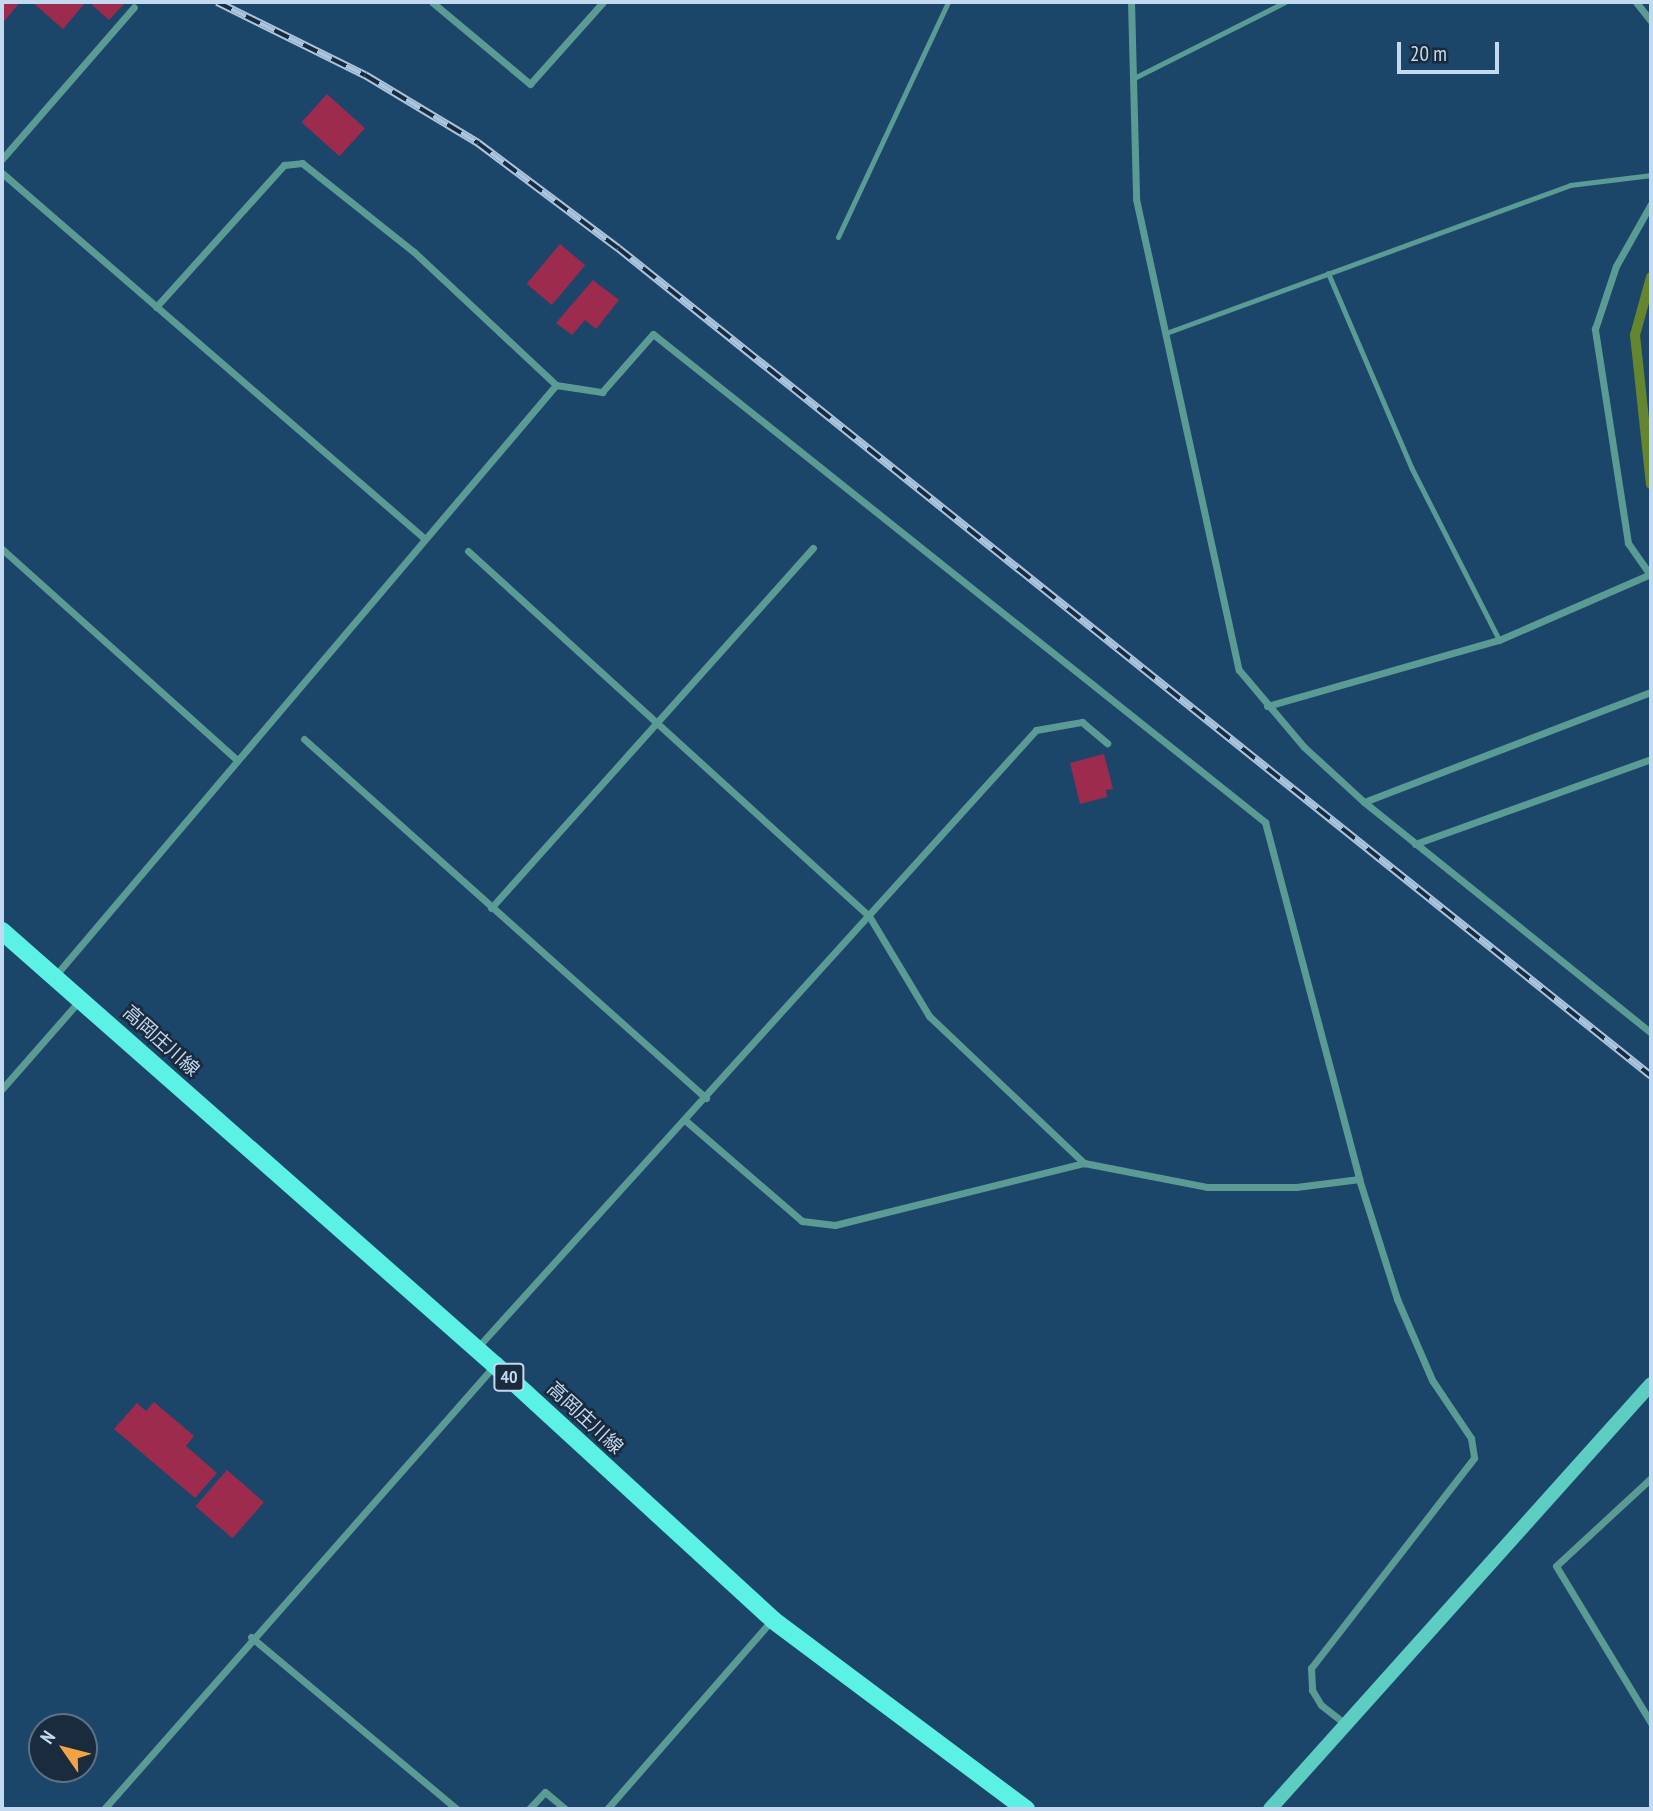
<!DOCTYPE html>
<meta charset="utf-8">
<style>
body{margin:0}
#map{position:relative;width:1653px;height:1811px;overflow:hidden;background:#1b466a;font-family:"PT Sans Narrow","Noto Sans JP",sans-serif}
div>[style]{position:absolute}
.stream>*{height:10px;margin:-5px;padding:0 5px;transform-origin:5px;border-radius:5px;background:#65852e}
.building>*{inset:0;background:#9d2b4e;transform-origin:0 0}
.lane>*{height:5px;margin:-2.5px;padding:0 2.5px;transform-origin:2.5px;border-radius:2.5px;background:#5a9b94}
.street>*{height:7px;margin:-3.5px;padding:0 3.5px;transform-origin:3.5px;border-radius:3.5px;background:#5a9b94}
.secondary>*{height:14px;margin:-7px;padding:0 7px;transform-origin:7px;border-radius:7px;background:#5dccc1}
.primary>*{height:18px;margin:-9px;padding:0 9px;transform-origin:9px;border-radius:9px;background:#5bf1e4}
.rail>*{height:8px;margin-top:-4px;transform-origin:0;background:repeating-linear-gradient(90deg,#192b3c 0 16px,#acc5dd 0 32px);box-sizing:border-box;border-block:2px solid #acc5dd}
span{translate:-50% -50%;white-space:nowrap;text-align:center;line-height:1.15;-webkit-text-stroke:5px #192b3c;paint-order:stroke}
.shield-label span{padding:2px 5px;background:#192b3c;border:2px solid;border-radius:5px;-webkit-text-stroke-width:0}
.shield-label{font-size:18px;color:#c2d9ef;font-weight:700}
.street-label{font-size:19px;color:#c2d9ef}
.frame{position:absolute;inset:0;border:4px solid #c2d9ef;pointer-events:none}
.north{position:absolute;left:28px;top:1713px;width:70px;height:70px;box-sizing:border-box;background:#192b3c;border:2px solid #5d7184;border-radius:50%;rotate:305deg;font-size:19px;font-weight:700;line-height:28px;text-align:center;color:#c2d9ef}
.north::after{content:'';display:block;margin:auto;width:24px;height:32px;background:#f4a344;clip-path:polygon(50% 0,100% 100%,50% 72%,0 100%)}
.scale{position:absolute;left:1397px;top:42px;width:102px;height:32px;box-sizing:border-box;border:4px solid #c2d9ef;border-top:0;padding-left:9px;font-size:21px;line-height:24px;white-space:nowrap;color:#c2d9ef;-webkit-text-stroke:5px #192b3c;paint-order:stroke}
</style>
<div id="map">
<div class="stream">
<div style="left:1651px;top:277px;width:60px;rotate:105.4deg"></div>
<div style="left:1635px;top:335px;width:150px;rotate:83.9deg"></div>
</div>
<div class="building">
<div style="clip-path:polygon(2px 2px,20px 2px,2px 24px)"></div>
<div style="clip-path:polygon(32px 2px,86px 2px,63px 29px)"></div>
<div style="clip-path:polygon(89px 2px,126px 2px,109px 20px)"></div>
<div style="left:327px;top:94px;width:51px;height:38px;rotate:42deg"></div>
<div style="left:560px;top:244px;width:33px;height:52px;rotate:40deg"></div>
<div style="clip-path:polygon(593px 280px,619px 300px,596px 329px,585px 320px,572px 335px,556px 323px)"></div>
<div style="clip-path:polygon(1104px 754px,1113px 789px,1106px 790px,1107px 797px,1080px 804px,1070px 763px)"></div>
<div style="clip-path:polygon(154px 1402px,194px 1436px,186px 1446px,217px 1473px,195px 1498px,114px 1429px,137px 1403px,146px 1411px)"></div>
<div style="left:227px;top:1470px;width:49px;height:48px;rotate:41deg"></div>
</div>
<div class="lane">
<div style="left:1134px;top:78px;width:169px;rotate:-26.7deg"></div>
<div style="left:838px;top:237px;width:259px;rotate:-64.9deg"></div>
<div style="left:1328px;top:273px;width:211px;rotate:66.8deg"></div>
<div style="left:1411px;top:467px;width:194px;rotate:63deg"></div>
<div style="left:1166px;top:333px;width:430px;rotate:-20.1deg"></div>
<div style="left:1570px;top:185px;width:82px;rotate:-7deg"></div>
</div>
<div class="street">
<div style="left:432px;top:2px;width:128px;rotate:39.9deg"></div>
<div style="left:530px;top:84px;width:110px;rotate:-48.3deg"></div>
<div style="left:1131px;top:2px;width:197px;rotate:88.5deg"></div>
<div style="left:1136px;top:199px;width:482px;rotate:77.7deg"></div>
<div style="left:1239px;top:670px;width:101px;rotate:49.8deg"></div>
<div style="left:1304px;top:747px;width:81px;rotate:42.5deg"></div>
<div style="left:1364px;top:802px;width:368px;rotate:38.8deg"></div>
<div style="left:1636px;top:2px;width:24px;rotate:52deg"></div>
<div style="left:2px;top:159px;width:201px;rotate:-49deg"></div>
<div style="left:2px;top:173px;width:558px;rotate:40.86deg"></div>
<div style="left:156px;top:307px;width:191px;rotate:-48deg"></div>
<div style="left:284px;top:165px;width:18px;rotate:-6deg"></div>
<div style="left:302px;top:163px;width:143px;rotate:38.5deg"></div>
<div style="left:414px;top:252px;width:195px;rotate:43.1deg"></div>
<div style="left:2px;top:549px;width:316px;rotate:41.9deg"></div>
<div style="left:468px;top:551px;width:542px;rotate:42.31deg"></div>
<div style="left:869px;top:916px;width:117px;rotate:59deg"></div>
<div style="left:929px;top:1016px;width:214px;rotate:43.5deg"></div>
<div style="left:1651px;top:576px;width:40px;rotate:-124.9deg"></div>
<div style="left:1628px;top:543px;width:217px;rotate:-98.8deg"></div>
<div style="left:1595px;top:329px;width:66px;rotate:-71.6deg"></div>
<div style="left:1616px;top:266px;width:71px;rotate:-60.6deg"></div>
<div style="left:1267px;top:706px;width:241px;rotate:-15.9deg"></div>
<div style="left:1499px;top:640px;width:166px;rotate:-23.5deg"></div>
<div style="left:304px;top:739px;width:539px;rotate:41.77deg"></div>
<div style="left:1364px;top:802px;width:307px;rotate:-21deg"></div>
<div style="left:1415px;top:844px;width:251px;rotate:-19.8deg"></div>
<div style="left:491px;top:908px;width:483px;rotate:-48.2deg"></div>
<div style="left:55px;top:976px;width:775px;rotate:-49.71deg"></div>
<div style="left:556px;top:385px;width:47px;rotate:8.7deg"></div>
<div style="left:602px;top:392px;width:77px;rotate:-48.7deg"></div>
<div style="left:653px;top:334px;width:783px;rotate:38.57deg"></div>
<div style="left:1265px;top:822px;width:369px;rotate:75.2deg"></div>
<div style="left:1359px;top:1179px;width:126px;rotate:72.4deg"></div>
<div style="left:1397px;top:1299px;width:88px;rotate:66.6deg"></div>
<div style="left:1432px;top:1380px;width:70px;rotate:56.1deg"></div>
<div style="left:1471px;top:1438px;width:20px;rotate:81deg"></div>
<div style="left:1474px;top:1458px;width:266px;rotate:127.8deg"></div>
<div style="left:1311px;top:1668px;width:22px;rotate:87deg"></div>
<div style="left:1312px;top:1690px;width:17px;rotate:59deg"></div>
<div style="left:1321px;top:1705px;width:31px;rotate:38deg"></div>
<div style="left:2px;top:1089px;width:118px;rotate:-48.8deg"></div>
<div style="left:686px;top:1121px;width:153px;rotate:40.8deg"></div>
<div style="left:802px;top:1221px;width:33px;rotate:7deg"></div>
<div style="left:835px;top:1225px;width:257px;rotate:-14deg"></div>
<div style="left:1084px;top:1163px;width:125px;rotate:11deg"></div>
<div style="left:1207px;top:1187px;width:89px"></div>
<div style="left:1296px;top:1187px;width:64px;rotate:-7.2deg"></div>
<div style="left:477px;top:1348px;width:833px;rotate:-47.87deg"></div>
<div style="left:1036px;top:730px;width:47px;rotate:-9.9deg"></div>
<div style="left:1082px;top:722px;width:33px;rotate:40deg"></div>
<div style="left:1651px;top:1478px;width:129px;rotate:137.2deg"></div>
<div style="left:1556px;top:1566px;width:184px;rotate:58.8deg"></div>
<div style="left:251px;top:1637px;width:268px;rotate:39.9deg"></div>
<div style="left:104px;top:1809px;width:590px;rotate:-48.64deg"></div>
<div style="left:529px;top:1809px;width:23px;rotate:-47deg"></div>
<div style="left:545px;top:1792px;width:26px;rotate:40deg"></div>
<div style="left:607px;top:1809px;width:251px;rotate:-48.9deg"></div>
</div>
<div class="secondary">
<div style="left:1270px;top:1809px;width:571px;rotate:-48.12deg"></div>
</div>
<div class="primary">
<div style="left:2px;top:931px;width:657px;rotate:41.36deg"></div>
<div style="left:495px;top:1365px;width:377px;rotate:42.5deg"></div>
<div style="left:773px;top:1620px;width:316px;rotate:36.8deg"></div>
</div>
<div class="rail">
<div style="left:217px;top:2px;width:165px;rotate:26.3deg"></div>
<div style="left:365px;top:75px;width:132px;rotate:31deg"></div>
<div style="left:478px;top:143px;width:175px;rotate:36.9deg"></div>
<div style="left:618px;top:248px;width:1324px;rotate:38.71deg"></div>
</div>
<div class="shield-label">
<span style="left:509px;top:1377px">40</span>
</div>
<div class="street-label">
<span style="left:161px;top:1041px;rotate:42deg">高岡庄川線</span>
<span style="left:585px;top:1418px;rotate:43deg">高岡庄川線</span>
</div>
<div class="frame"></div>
<div class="north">N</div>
<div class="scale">20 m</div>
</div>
